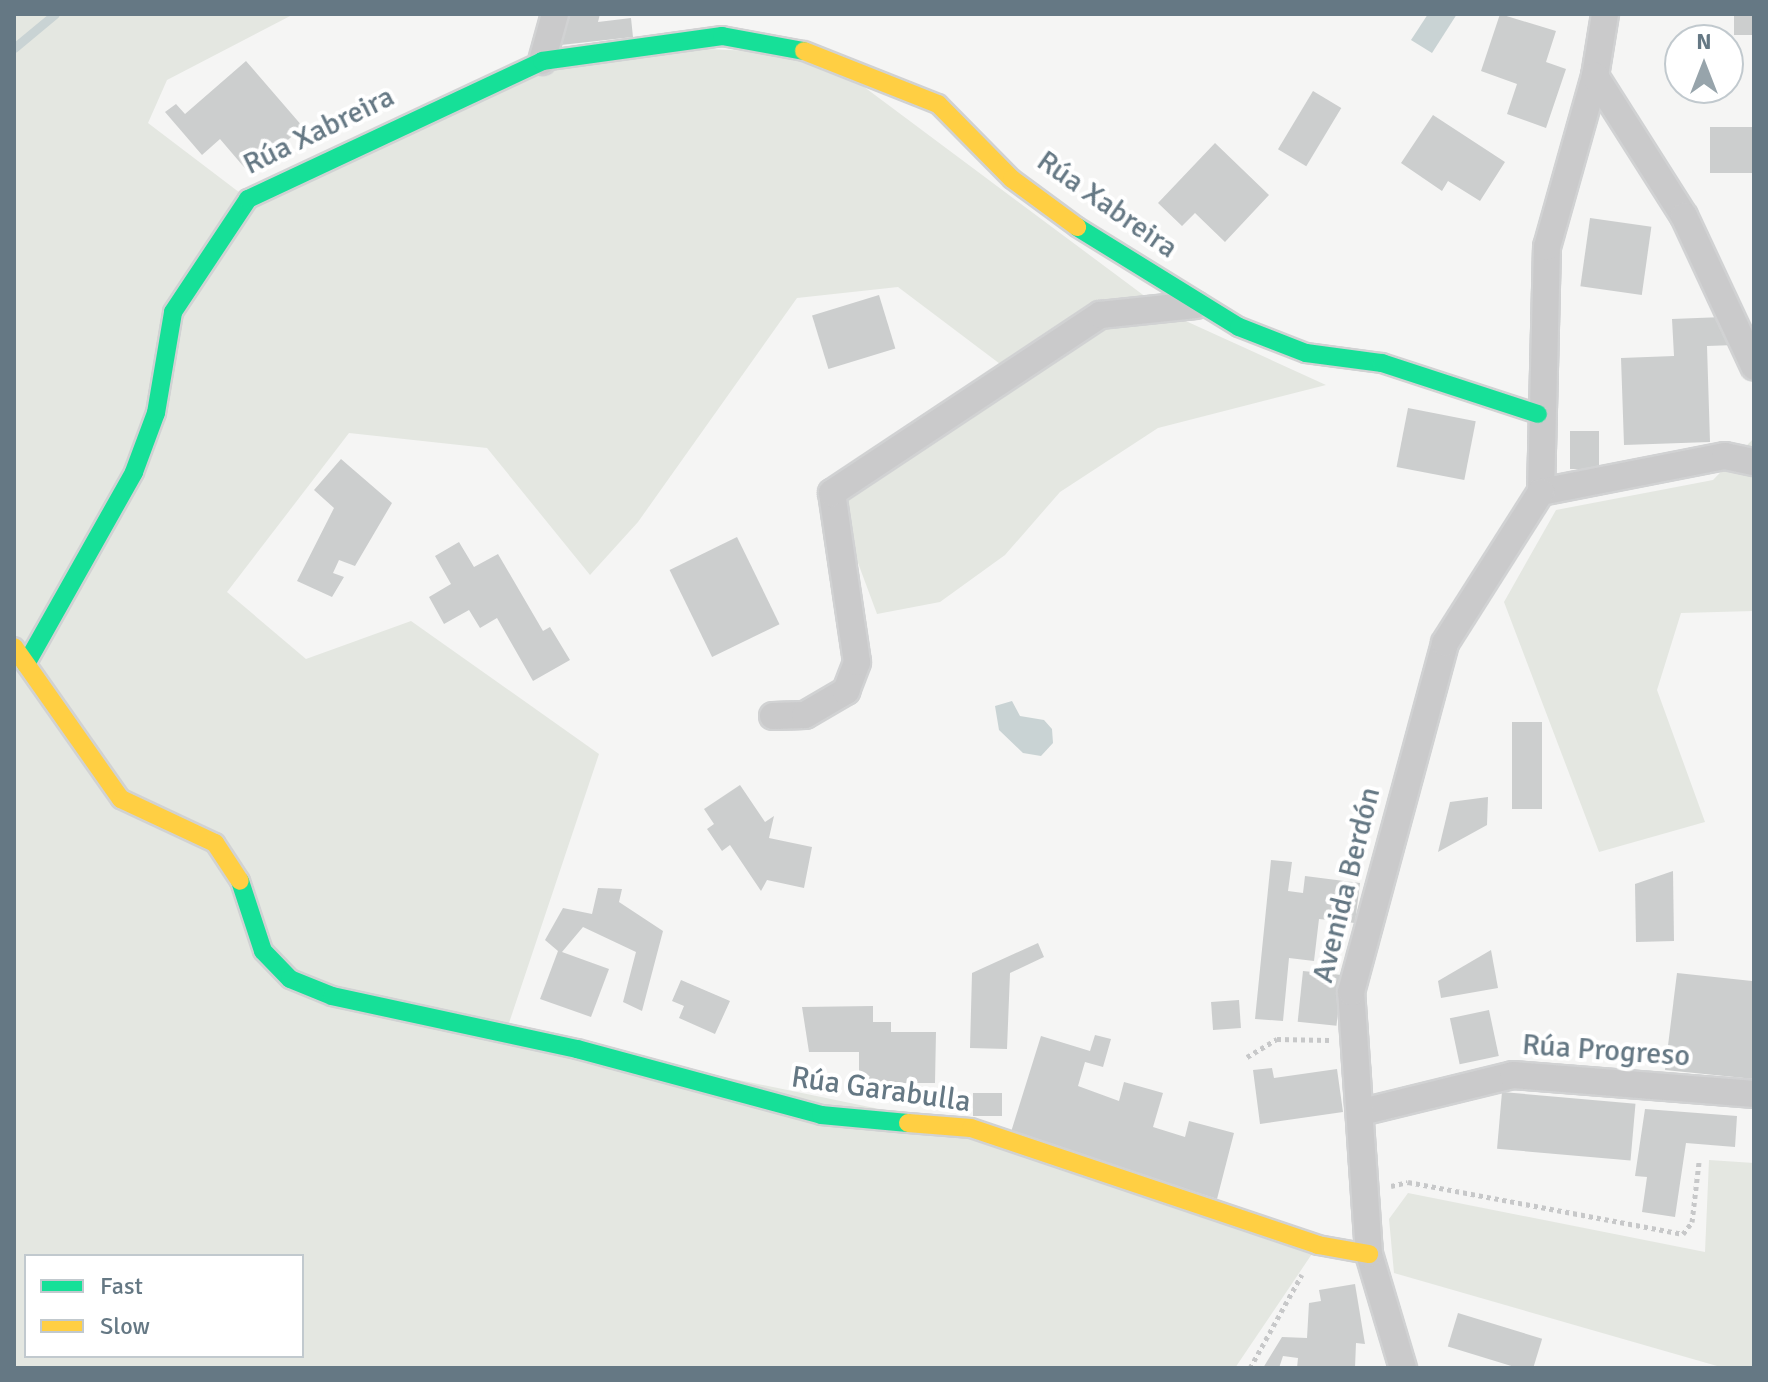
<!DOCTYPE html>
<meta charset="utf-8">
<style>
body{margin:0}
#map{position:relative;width:1768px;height:1382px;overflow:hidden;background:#f5f5f4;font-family:Signika,sans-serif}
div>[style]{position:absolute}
.green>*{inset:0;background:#e4e7e1}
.water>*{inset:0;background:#c9d3d4}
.stream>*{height:9px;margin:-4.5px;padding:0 4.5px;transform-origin:4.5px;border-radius:4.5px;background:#c9d3d4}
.building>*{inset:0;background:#cccece;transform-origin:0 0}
.path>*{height:5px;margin-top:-2.5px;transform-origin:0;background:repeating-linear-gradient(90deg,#c7c8c9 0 4px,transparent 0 8px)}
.roads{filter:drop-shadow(2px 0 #d1d2d3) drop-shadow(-2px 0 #d1d2d3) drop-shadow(0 2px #d1d2d3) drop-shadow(0 -2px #d1d2d3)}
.street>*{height:26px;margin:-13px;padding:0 13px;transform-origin:13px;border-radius:13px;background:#cacacb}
.fast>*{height:18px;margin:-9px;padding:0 9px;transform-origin:9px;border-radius:9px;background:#16e098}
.slow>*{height:18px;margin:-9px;padding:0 9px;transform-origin:9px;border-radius:9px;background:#ffcf43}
span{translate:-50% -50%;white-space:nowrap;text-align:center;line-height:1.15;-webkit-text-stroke:8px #fff;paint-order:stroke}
.street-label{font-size:30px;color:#657884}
.frame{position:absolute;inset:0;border:16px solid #657884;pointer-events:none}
.legend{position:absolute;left:24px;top:1254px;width:280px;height:104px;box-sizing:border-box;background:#fff;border:2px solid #c1c9ce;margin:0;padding:10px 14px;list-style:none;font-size:24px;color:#657884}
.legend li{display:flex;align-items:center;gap:16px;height:40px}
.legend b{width:40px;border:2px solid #c1c9ce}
.north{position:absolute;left:1664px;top:24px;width:80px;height:80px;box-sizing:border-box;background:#fff;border:2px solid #c1c9ce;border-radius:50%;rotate:0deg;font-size:22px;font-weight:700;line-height:32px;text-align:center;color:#657884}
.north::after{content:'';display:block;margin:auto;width:28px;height:36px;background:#97a4ab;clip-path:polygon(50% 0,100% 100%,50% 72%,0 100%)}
</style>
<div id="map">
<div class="green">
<div style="clip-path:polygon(evenodd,14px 14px,294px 14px,167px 80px,148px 123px,248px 199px,514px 71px,638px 46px,820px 54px,1166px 312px,1326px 385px,1158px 428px,1060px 492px,1005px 555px,940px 602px,877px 614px,832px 493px,1012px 373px,898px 287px,797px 298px,638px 522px,590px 575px,487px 448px,349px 433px,227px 592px,306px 659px,411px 621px,599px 754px,506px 1032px,971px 1128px,1318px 1245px,1235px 1368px,14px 1368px,14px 14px,26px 1256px,302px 1256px,302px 1356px,26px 1356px,26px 1256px)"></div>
<div style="clip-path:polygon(1754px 438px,1754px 611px,1681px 613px,1657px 690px,1705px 822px,1599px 852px,1504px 602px,1556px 510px,1713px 480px)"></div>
<div style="clip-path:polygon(1709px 1160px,1754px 1163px,1754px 1368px,1724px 1368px,1394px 1273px,1389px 1219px,1408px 1193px,1705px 1252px)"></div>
</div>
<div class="water">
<div style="clip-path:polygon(1428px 14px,1457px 14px,1432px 53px,1411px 40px)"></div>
<div style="clip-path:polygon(1012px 701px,1020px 716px,1044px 720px,1052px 729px,1053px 743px,1041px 756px,1023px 753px,999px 730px,995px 706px)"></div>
</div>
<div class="stream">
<div style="left:14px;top:48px;width:53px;rotate:-39.7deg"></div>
</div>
<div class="building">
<div style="clip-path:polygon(563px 14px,600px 14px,598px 22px,631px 18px,633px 37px,561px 45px)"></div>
<div style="clip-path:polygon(1500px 14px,1556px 31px,1546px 62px,1566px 69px,1546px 128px,1507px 114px,1517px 84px,1481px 71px)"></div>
<div style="left:1734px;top:14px;width:20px;height:21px"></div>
<div style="clip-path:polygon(246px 61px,303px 127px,249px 173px,220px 139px,202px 155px,165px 112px,176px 104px,185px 114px)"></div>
<div style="left:1313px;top:91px;width:33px;height:68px;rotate:31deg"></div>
<div style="clip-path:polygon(1433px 115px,1505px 162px,1480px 201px,1448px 181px,1442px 191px,1401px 163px)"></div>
<div style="left:1710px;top:127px;width:44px;height:46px"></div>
<div style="clip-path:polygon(1215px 143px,1269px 195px,1225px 242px,1195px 213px,1182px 226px,1158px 203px)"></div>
<div style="left:1590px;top:218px;width:62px;height:69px;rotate:8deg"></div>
<div style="left:879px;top:295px;width:56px;height:70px;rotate:73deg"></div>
<div style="clip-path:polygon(1723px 317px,1735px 345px,1707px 346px,1710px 442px,1624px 445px,1621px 358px,1674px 356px,1672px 319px)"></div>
<div style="left:1408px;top:408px;width:69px;height:60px;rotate:11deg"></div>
<div style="left:1570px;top:431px;width:29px;height:38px"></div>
<div style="clip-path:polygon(341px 459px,392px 503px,355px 566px,339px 560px,333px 573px,344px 577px,332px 597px,297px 581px,334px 508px,314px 490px)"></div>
<div style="left:737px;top:537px;width:97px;height:75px;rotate:64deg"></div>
<div style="clip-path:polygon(459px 542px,474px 567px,498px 554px,543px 631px,550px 627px,570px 660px,533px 681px,497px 618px,480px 628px,469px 610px,444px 624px,429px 597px,451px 584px,435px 556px)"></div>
<div style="left:1512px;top:722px;width:30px;height:87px"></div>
<div style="clip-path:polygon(740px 785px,765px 822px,774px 816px,769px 838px,812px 847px,804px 888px,767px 880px,761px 891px,730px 845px,722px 851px,707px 829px,714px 824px,704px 809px)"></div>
<div style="clip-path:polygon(1488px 797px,1487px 825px,1438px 852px,1450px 802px)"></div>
<div style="clip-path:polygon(1271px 860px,1292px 862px,1288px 891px,1303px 893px,1305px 876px,1360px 883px,1355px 923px,1319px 919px,1314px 961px,1289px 958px,1283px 1021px,1255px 1019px)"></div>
<div style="clip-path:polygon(1673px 871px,1674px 941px,1636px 942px,1635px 884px)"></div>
<div style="clip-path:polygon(598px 888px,622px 889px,619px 902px,663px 931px,642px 1011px,623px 1002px,636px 952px,583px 927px,562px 952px,609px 969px,591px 1017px,540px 999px,558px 951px,545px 940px,563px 908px,592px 914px)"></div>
<div style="clip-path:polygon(1038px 943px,1044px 957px,1010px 973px,1007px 1049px,970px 1048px,972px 973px)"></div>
<div style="clip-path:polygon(1491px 950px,1498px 988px,1441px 998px,1438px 981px)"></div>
<div style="left:1303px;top:971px;width:39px;height:51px;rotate:6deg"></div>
<div style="clip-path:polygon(1677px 973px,1752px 981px,1754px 1079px,1665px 1070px)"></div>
<div style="clip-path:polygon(681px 980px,730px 1001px,715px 1034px,679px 1018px,684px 1006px,672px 1001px)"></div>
<div style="left:1239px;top:1000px;width:28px;height:28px;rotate:86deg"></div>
<div style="clip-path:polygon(873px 1006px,873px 1022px,891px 1022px,891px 1032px,936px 1032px,935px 1083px,859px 1083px,859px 1052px,809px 1052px,802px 1007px)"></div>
<div style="left:1489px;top:1010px;width:47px;height:40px;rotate:78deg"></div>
<div style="clip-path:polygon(1095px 1035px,1111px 1039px,1103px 1067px,1085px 1062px,1078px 1086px,1119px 1101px,1124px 1082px,1163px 1093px,1153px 1127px,1185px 1137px,1189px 1121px,1234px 1133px,1217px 1199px,1011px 1132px,1041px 1036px,1090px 1051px)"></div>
<div style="clip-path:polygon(1272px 1068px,1274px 1078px,1337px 1069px,1343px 1112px,1260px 1124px,1253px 1070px)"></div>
<div style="left:1502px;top:1092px;width:134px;height:57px;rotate:5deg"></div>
<div style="left:973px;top:1093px;width:29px;height:23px"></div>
<div style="clip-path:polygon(1645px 1109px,1737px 1116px,1735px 1147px,1686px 1143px,1675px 1217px,1642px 1212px,1647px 1177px,1635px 1176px)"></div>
<div style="clip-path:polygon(1355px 1284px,1365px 1344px,1356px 1343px,1355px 1368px,1297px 1368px,1298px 1358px,1283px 1356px,1279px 1368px,1263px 1368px,1282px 1337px,1307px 1338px,1309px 1303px,1321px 1301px,1319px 1290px)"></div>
<div style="left:1458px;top:1313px;width:88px;height:35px;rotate:17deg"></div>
</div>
<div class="path">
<div style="left:1247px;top:1057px;width:35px;rotate:-31deg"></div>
<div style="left:1277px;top:1039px;width:52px;rotate:1.1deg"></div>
<div style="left:1391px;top:1186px;width:17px;rotate:-13deg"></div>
<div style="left:1408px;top:1182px;width:280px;rotate:10.7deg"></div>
<div style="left:1683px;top:1234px;width:15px;rotate:-53deg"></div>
<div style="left:1692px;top:1222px;width:60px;rotate:-83.3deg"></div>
<div style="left:1250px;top:1368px;width:107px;rotate:-61deg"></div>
</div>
<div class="roads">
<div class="street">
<div style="left:542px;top:61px;width:49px;rotate:-74.5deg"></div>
<div style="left:1595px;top:76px;width:63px;rotate:-80.8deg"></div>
<div style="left:1541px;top:492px;width:245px;rotate:-88.6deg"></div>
<div style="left:1547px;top:247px;width:178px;rotate:-74.3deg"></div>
<div style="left:1595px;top:76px;width:166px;rotate:57.6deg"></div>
<div style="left:1684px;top:216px;width:166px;rotate:65deg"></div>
<div style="left:1541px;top:492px;width:187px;rotate:-11.1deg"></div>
<div style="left:1725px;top:456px;width:30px;rotate:12deg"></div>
<div style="left:773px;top:716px;width:32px;rotate:-2deg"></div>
<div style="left:805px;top:715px;width:48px;rotate:-30.3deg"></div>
<div style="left:846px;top:691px;width:31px;rotate:-69deg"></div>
<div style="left:857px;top:662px;width:171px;rotate:-98.4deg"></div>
<div style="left:832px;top:493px;width:322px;rotate:-33.6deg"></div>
<div style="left:1100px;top:315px;width:96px;rotate:-6deg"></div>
<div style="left:1362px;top:1112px;width:155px;rotate:-13.8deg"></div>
<div style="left:1513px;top:1075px;width:242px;rotate:4.5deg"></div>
<div style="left:1403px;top:1368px;width:119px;rotate:-106.6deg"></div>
<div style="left:1369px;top:1254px;width:263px;rotate:-93.9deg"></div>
<div style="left:1351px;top:992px;width:361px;rotate:-74.9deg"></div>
<div style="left:1445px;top:643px;width:179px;rotate:-57.6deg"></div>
</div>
<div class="fast">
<div style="left:1077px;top:227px;width:190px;rotate:31.7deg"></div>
<div style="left:1239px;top:327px;width:72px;rotate:21.2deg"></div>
<div style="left:1306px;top:353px;width:77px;rotate:7.5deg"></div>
<div style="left:1382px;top:363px;width:164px;rotate:18.1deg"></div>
<div style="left:26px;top:664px;width:220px;rotate:-60.6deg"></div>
<div style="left:134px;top:472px;width:63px;rotate:-69.6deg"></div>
<div style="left:156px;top:413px;width:102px;rotate:-80.4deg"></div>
<div style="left:173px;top:312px;width:136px;rotate:-56.4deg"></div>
<div style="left:248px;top:199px;width:325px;rotate:-25.1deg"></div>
<div style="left:542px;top:61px;width:182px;rotate:-7.9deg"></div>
<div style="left:722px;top:36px;width:83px;rotate:10.4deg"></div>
<div style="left:240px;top:881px;width:74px;rotate:71.8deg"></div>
<div style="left:263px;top:951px;width:39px;rotate:46deg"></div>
<div style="left:290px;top:979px;width:45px;rotate:22deg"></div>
<div style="left:332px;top:996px;width:251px;rotate:12.2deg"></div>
<div style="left:577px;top:1049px;width:253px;rotate:15.1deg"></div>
<div style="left:821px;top:1115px;width:87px;rotate:5.3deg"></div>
</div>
<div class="slow">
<div style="left:804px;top:51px;width:144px;rotate:21.6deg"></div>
<div style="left:938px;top:104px;width:105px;rotate:45.4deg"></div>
<div style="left:1012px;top:179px;width:81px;rotate:36.4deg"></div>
<div style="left:14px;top:647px;width:186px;rotate:54.9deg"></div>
<div style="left:121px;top:799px;width:104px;rotate:25.1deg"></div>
<div style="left:215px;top:843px;width:45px;rotate:56.7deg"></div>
<div style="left:908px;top:1123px;width:63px;rotate:4.5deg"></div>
<div style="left:971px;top:1128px;width:366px;rotate:18.6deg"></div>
<div style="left:1318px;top:1245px;width:52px;rotate:10deg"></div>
</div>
</div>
<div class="street-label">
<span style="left:319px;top:131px;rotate:-26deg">Rúa Xabreira</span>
<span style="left:1107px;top:205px;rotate:35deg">Rúa Xabreira</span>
<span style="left:1347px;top:885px;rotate:-76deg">Avenida Berdón</span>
<span style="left:1606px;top:1051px;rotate:4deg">Rúa Progreso</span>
<span style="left:881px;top:1090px;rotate:8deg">Rúa Garabulla</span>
</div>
<div class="frame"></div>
<ul class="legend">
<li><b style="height:10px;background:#16e098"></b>Fast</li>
<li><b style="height:10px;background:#ffcf43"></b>Slow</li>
</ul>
<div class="north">N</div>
</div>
